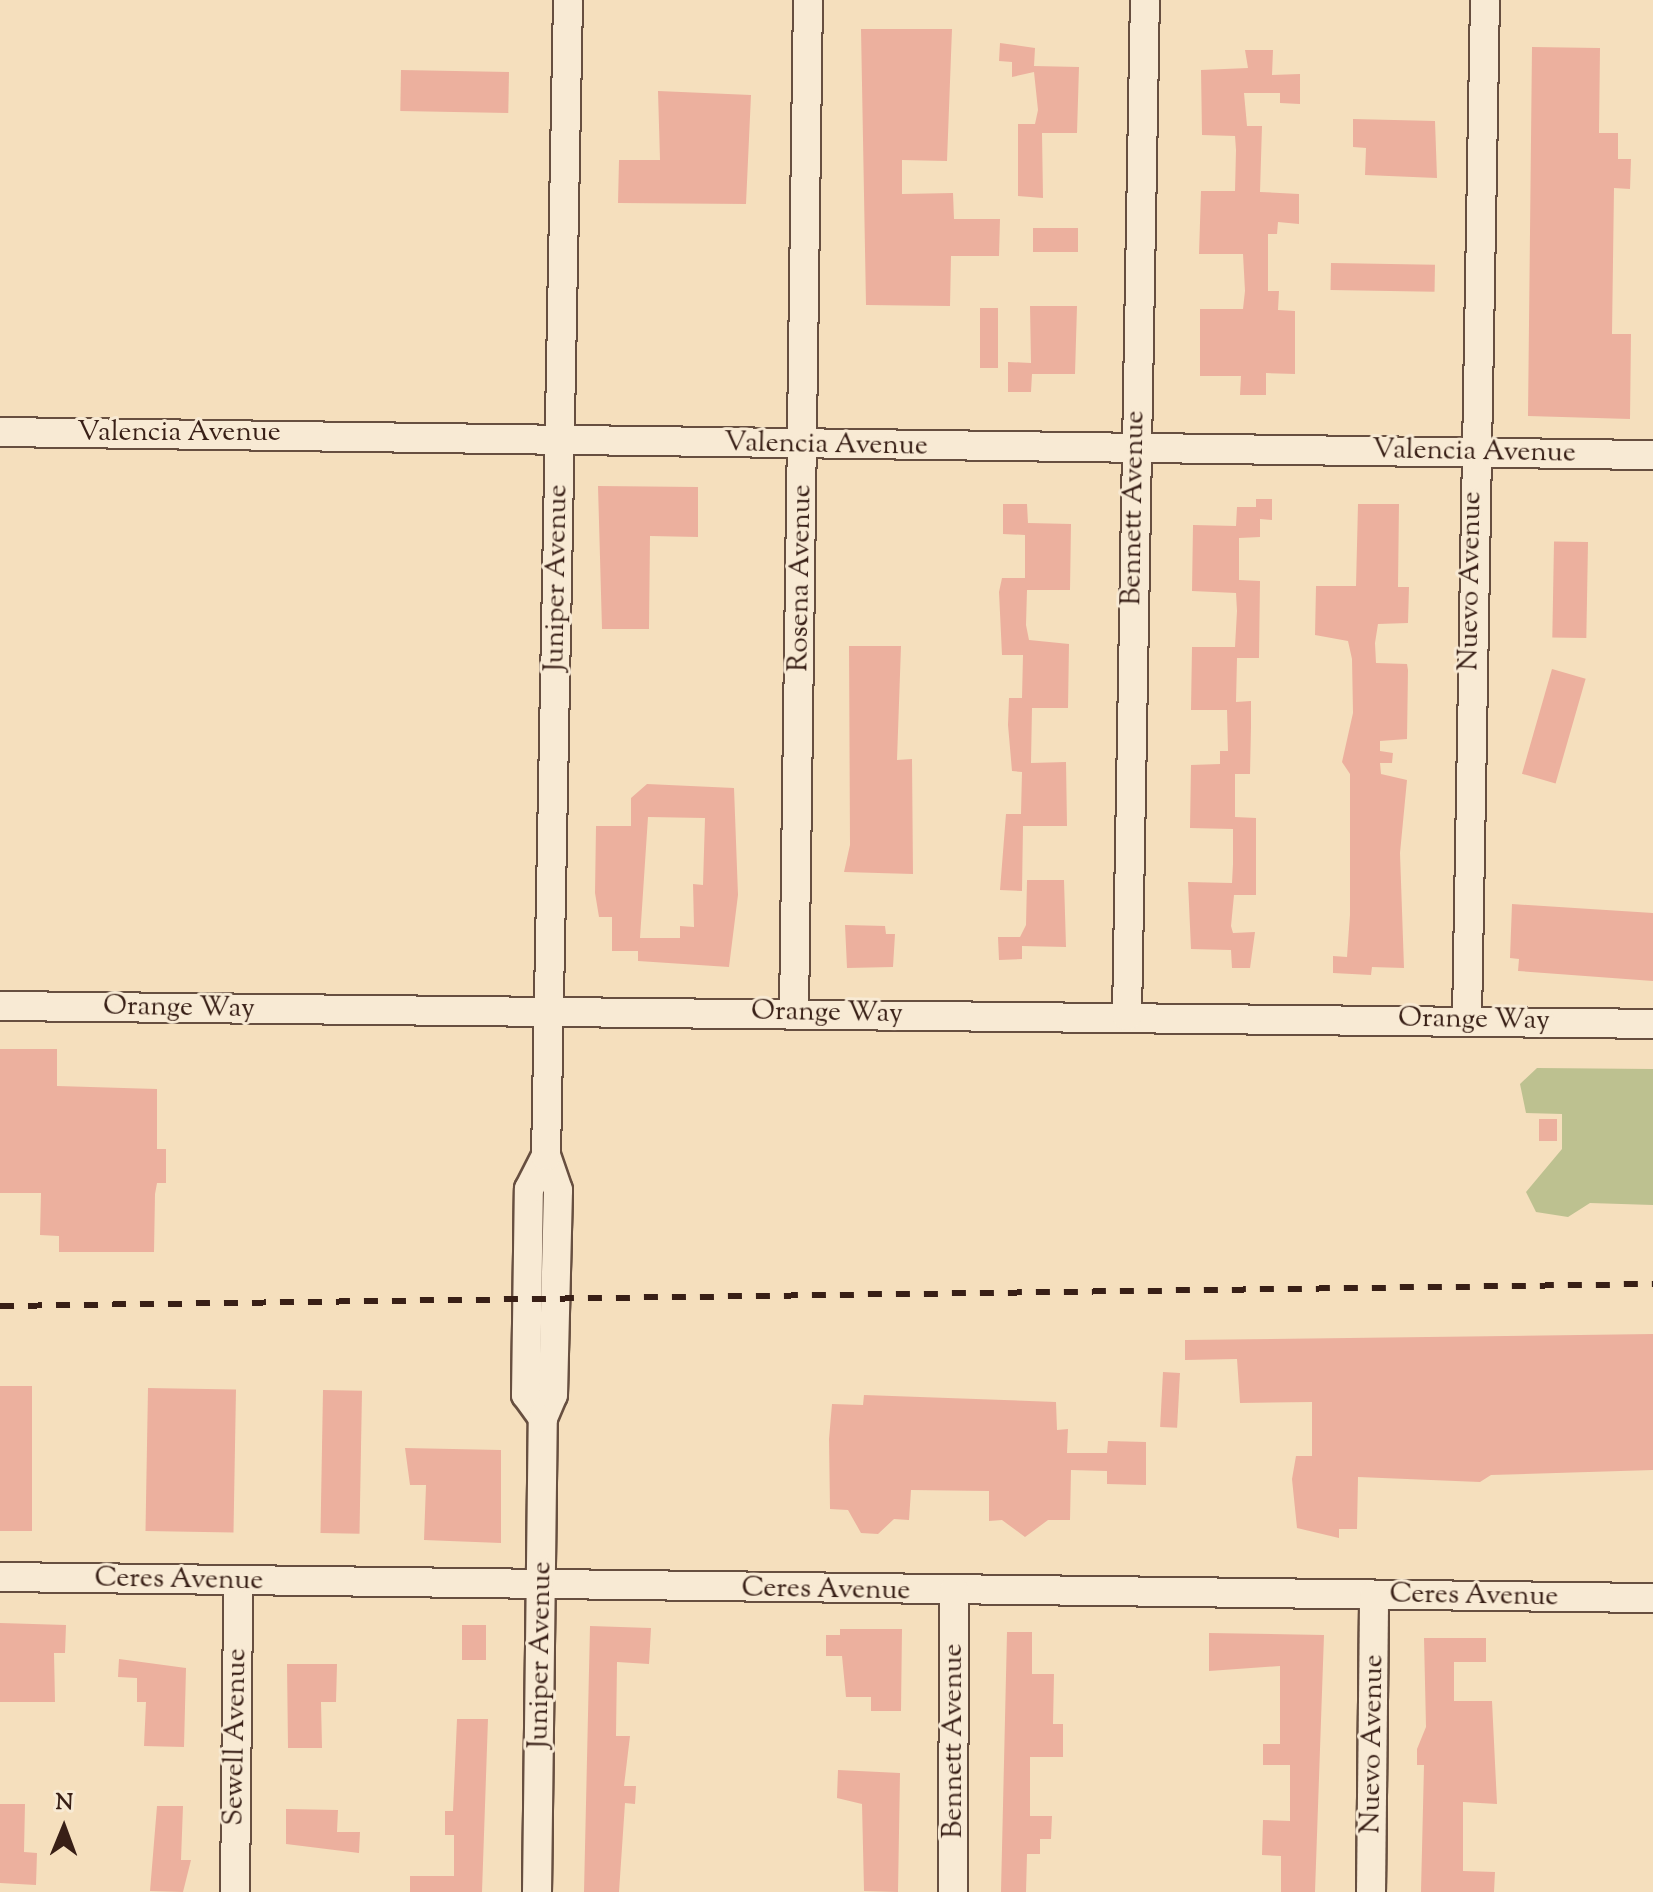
<!DOCTYPE html>
<style>
body{margin:0}
#map{position:relative;width:1653px;height:1892px;overflow:hidden;background:#f5dfbd;font-family:"Sorts Mill Goudy",serif}
div>[style]{position:absolute}
.green>*{inset:0;background:#bdc190}
.building>*{inset:0;background:#ecb09e;transform-origin:0 0}
.roads{filter:drop-shadow(2px 0 #674f40) drop-shadow(-2px 0 #674f40) drop-shadow(0 2px #674f40) drop-shadow(0 -2px #674f40)}
.minor>*{height:28px;margin:-14px;padding:0 14px;transform-origin:14px;border-radius:14px;background:#f8ead4}
.rail>*{height:6px;margin-top:-3px;transform-origin:0;background:repeating-linear-gradient(90deg,#381f16 0 14px,transparent 0 28px)}
span{translate:-50% -50%;white-space:nowrap;text-align:center;line-height:1.15;-webkit-text-stroke:6px #f8ead4;paint-order:stroke}
.street-label{font-size:28px;color:#381f16}
.north{position:absolute;left:24px;top:1788px;width:80px;height:80px;-webkit-text-stroke:6px #f8ead4;paint-order:stroke;rotate:1deg;font-size:22px;font-weight:700;line-height:32px;text-align:center;color:#381f16}
.north::after{content:'';display:block;margin:auto;width:28px;height:36px;background:#381f16;clip-path:polygon(50% 0,100% 100%,50% 72%,0 100%)}
</style>
<div id="map">
<div class="green">
<div style="clip-path:polygon(1537px 1068px,1653px 1069px,1653px 1205px,1590px 1203px,1568px 1217px,1536px 1212px,1526px 1192px,1562px 1149px,1562px 1114px,1526px 1113px,1520px 1084px)"></div>
</div>
<div class="building">
<div style="clip-path:polygon(861px 29px,952px 29px,947px 161px,902px 160px,902px 194px,953px 193px,954px 219px,1000px 219px,999px 256px,951px 256px,950px 306px,866px 305px)"></div>
<div style="clip-path:polygon(1000px 43px,1035px 48px,1034px 66px,1079px 67px,1077px 133px,1042px 133px,1043px 198px,1018px 196px,1018px 124px,1035px 124px,1038px 110px,1034px 72px,1012px 77px,1012px 62px,999px 61px)"></div>
<div style="clip-path:polygon(1532px 47px,1600px 48px,1599px 133px,1618px 133px,1618px 159px,1631px 159px,1630px 189px,1614px 188px,1612px 334px,1631px 334px,1630px 419px,1528px 416px)"></div>
<div style="clip-path:polygon(1245px 50px,1273px 50px,1272px 75px,1300px 74px,1300px 104px,1280px 103px,1280px 93px,1244px 93px,1247px 126px,1262px 126px,1260px 192px,1299px 194px,1299px 224px,1278px 222px,1277px 234px,1268px 234px,1268px 291px,1279px 291px,1278px 310px,1295px 311px,1295px 374px,1266px 373px,1266px 395px,1240px 395px,1241px 376px,1200px 376px,1200px 309px,1243px 309px,1245px 291px,1243px 254px,1199px 254px,1201px 191px,1235px 191px,1236px 150px,1235px 136px,1202px 135px,1201px 70px,1248px 68px)"></div>
<div style="left:401px;top:70px;width:108px;height:41px;rotate:1deg"></div>
<div style="clip-path:polygon(658px 91px,751px 95px,746px 204px,618px 203px,619px 160px,660px 160px)"></div>
<div style="clip-path:polygon(1353px 119px,1435px 121px,1437px 178px,1365px 175px,1366px 148px,1353px 147px)"></div>
<div style="left:1033px;top:228px;width:45px;height:24px"></div>
<div style="left:1331px;top:263px;width:104px;height:27px;rotate:1deg"></div>
<div style="clip-path:polygon(1030px 306px,1077px 306px,1075px 374px,1032px 374px,1031px 392px,1008px 392px,1008px 362px,1031px 363px)"></div>
<div style="left:980px;top:308px;width:18px;height:60px"></div>
<div style="clip-path:polygon(598px 486px,698px 487px,698px 537px,650px 536px,649px 629px,602px 629px)"></div>
<div style="clip-path:polygon(1256px 499px,1272px 499px,1272px 520px,1260px 519px,1260px 537px,1239px 538px,1239px 580px,1260px 581px,1259px 658px,1237px 658px,1236px 702px,1251px 701px,1251px 727px,1250px 774px,1235px 774px,1235px 817px,1256px 818px,1256px 895px,1234px 895px,1231px 926px,1233px 933px,1255px 932px,1250px 968px,1232px 968px,1231px 950px,1191px 949px,1188px 882px,1232px 883px,1233px 864px,1233px 829px,1190px 828px,1191px 765px,1220px 764px,1220px 751px,1228px 751px,1227px 710px,1191px 710px,1192px 647px,1235px 647px,1237px 611px,1236px 593px,1192px 591px,1193px 525px,1236px 526px,1237px 507px,1256px 507px)"></div>
<div style="clip-path:polygon(1003px 504px,1027px 504px,1028px 523px,1071px 524px,1070px 590px,1027px 590px,1026px 625px,1029px 640px,1069px 644px,1068px 708px,1032px 708px,1031px 763px,1066px 762px,1067px 826px,1023px 826px,1022px 891px,1000px 890px,1006px 814px,1021px 814px,1022px 772px,1012px 771px,1008px 725px,1009px 698px,1022px 698px,1023px 655px,1002px 655px,999px 592px,1002px 578px,1025px 578px,1025px 535px,1003px 534px)"></div>
<div style="clip-path:polygon(1358px 504px,1399px 504px,1398px 587px,1409px 587px,1408px 623px,1378px 624px,1375px 643px,1376px 663px,1407px 664px,1408px 670px,1407px 739px,1380px 741px,1380px 751px,1393px 753px,1392px 763px,1380px 763px,1381px 774px,1407px 780px,1400px 853px,1404px 968px,1372px 967px,1371px 975px,1333px 973px,1333px 956px,1347px 957px,1350px 915px,1350px 774px,1342px 762px,1353px 713px,1352px 659px,1348px 641px,1315px 635px,1316px 586px,1356px 586px)"></div>
<div style="left:1588px;top:542px;width:96px;height:34px;rotate:91deg"></div>
<div style="clip-path:polygon(849px 646px,901px 646px,897px 760px,912px 759px,913px 874px,844px 872px,850px 845px)"></div>
<div style="left:1552px;top:669px;width:35px;height:109px;rotate:16deg"></div>
<div style="clip-path:polygon(evenodd,647px 784px,734px 788px,738px 895px,729px 967px,638px 961px,638px 951px,612px 951px,612px 917px,599px 917px,595px 893px,596px 826px,631px 826px,631px 798px,647px 784px,648px 817px,705px 818px,703px 885px,693px 884px,694px 927px,680px 926px,680px 938px,640px 938px,648px 817px)"></div>
<div style="clip-path:polygon(1027px 880px,1064px 880px,1066px 947px,1022px 946px,1022px 959px,999px 960px,998px 937px,1020px 937px,1026px 925px)"></div>
<div style="clip-path:polygon(1512px 904px,1653px 913px,1653px 981px,1518px 971px,1519px 959px,1510px 958px)"></div>
<div style="clip-path:polygon(845px 925px,885px 926px,886px 934px,895px 934px,893px 967px,847px 968px)"></div>
<div style="clip-path:polygon(0 1049px,57px 1049px,57px 1086px,157px 1089px,157px 1149px,166px 1149px,166px 1183px,157px 1183px,155px 1194px,154px 1252px,59px 1252px,59px 1236px,40px 1235px,41px 1193px,0 1193px)"></div>
<div style="left:1539px;top:1119px;width:18px;height:22px"></div>
<div style="clip-path:polygon(1653px 1334px,1653px 1470px,1491px 1475px,1480px 1482px,1358px 1477px,1357px 1529px,1339px 1529px,1339px 1538px,1297px 1528px,1292px 1479px,1296px 1456px,1312px 1456px,1312px 1402px,1240px 1403px,1237px 1359px,1185px 1360px,1185px 1340px)"></div>
<div style="left:1163px;top:1372px;width:17px;height:55px;rotate:3deg"></div>
<div style="left:0;top:1386px;width:32px;height:145px"></div>
<div style="left:148px;top:1388px;width:88px;height:143px;rotate:1deg"></div>
<div style="left:323px;top:1390px;width:39px;height:143px;rotate:1deg"></div>
<div style="clip-path:polygon(864px 1395px,1056px 1402px,1057px 1430px,1068px 1429px,1067px 1453px,1107px 1453px,1108px 1441px,1146px 1442px,1146px 1485px,1107px 1484px,1107px 1471px,1071px 1470px,1070px 1520px,1048px 1520px,1025px 1537px,1002px 1520px,989px 1521px,989px 1491px,911px 1490px,909px 1520px,894px 1519px,878px 1534px,861px 1533px,848px 1510px,830px 1509px,829px 1439px,832px 1404px,863px 1405px)"></div>
<div style="clip-path:polygon(405px 1448px,501px 1450px,501px 1543px,424px 1540px,426px 1485px,410px 1485px)"></div>
<div style="clip-path:polygon(0 1623px,66px 1625px,65px 1653px,54px 1653px,55px 1702px,0 1702px)"></div>
<div style="left:462px;top:1625px;width:24px;height:35px"></div>
<div style="clip-path:polygon(590px 1626px,651px 1628px,649px 1664px,617px 1662px,616px 1736px,630px 1736px,624px 1786px,636px 1786px,635px 1804px,625px 1803px,619px 1892px,584px 1892px)"></div>
<div style="clip-path:polygon(840px 1629px,902px 1629px,901px 1711px,871px 1711px,871px 1697px,846px 1697px,842px 1656px,826px 1656px,826px 1635px,840px 1635px)"></div>
<div style="clip-path:polygon(1007px 1632px,1032px 1632px,1032px 1674px,1054px 1674px,1053px 1724px,1063px 1724px,1063px 1757px,1030px 1757px,1030px 1816px,1052px 1816px,1051px 1839px,1040px 1839px,1040px 1854px,1027px 1854px,1026px 1892px,1001px 1892px)"></div>
<div style="clip-path:polygon(1209px 1633px,1324px 1635px,1315px 1892px,1281px 1892px,1281px 1856px,1262px 1855px,1263px 1820px,1290px 1821px,1290px 1765px,1263px 1765px,1263px 1744px,1280px 1744px,1280px 1666px,1209px 1671px)"></div>
<div style="clip-path:polygon(1424px 1638px,1486px 1638px,1486px 1662px,1454px 1662px,1454px 1701px,1492px 1701px,1497px 1804px,1463px 1802px,1463px 1871px,1495px 1872px,1494px 1892px,1421px 1892px,1424px 1765px,1417px 1765px,1417px 1749px,1426px 1727px)"></div>
<div style="clip-path:polygon(119px 1659px,186px 1668px,184px 1747px,144px 1746px,146px 1702px,137px 1702px,137px 1678px,118px 1677px)"></div>
<div style="clip-path:polygon(287px 1664px,337px 1664px,336px 1702px,321px 1702px,322px 1748px,288px 1748px)"></div>
<div style="clip-path:polygon(457px 1719px,488px 1719px,482px 1892px,410px 1892px,410px 1876px,454px 1876px,454px 1835px,445px 1835px,445px 1811px,453px 1811px)"></div>
<div style="clip-path:polygon(838px 1770px,900px 1773px,898px 1892px,864px 1891px,862px 1804px,837px 1798px)"></div>
<div style="clip-path:polygon(0 1804px,25px 1804px,24px 1852px,37px 1853px,36px 1885px,0 1883px)"></div>
<div style="clip-path:polygon(157px 1806px,183px 1806px,181px 1860px,191px 1860px,183px 1892px,150px 1891px)"></div>
<div style="clip-path:polygon(286px 1809px,338px 1810px,337px 1832px,360px 1832px,359px 1853px,286px 1844px)"></div>
</div>
<div class="roads">
<div class="minor">
<div style="left:0;top:432px;width:1653px;rotate:0.8deg"></div>
<div style="left:0;top:1006px;width:1653px;rotate:0.62deg"></div>
<div style="left:794px;top:1012px;width:1012px;rotate:-89.21deg"></div>
<div style="left:1127px;top:1016px;width:1016px;rotate:-88.99deg"></div>
<div style="left:1467px;top:1019px;width:1019px;rotate:-88.99deg"></div>
<div style="left:543px;top:1418px;width:29px;rotate:-126deg"></div>
<div style="left:526px;top:1395px;width:206px;rotate:-89.2deg"></div>
<div style="left:529px;top:1189px;width:37px;rotate:-63deg"></div>
<div style="left:0;top:1577px;width:1653px;rotate:0.73deg"></div>
<div style="left:235px;top:1892px;width:311px;rotate:-89.4deg"></div>
<div style="left:537px;top:1892px;width:474px;rotate:-89.3deg"></div>
<div style="left:543px;top:1418px;width:25px;rotate:-67deg"></div>
<div style="left:553px;top:1395px;width:205px;rotate:-88.6deg"></div>
<div style="left:558px;top:1190px;width:36px;rotate:-109deg"></div>
<div style="left:546px;top:1156px;width:1156px;rotate:-88.91deg"></div>
<div style="left:953px;top:1892px;width:301px;rotate:-89.8deg"></div>
<div style="left:1371px;top:1892px;width:297px;rotate:-89.4deg"></div>
</div>
</div>
<div class="rail">
<div style="left:0;top:1306px;width:1653px;rotate:-0.76deg"></div>
</div>
<div class="street-label">
<span style="left:179px;top:433px">Valencia Avenue</span>
<span style="left:826px;top:445px;rotate:1deg">Valencia Avenue</span>
<span style="left:1474px;top:452px;rotate:1deg">Valencia Avenue</span>
<span style="left:1134px;top:508px;rotate:-89deg">Bennett Avenue</span>
<span style="left:557px;top:578px;rotate:-89deg">Juniper Avenue</span>
<span style="left:801px;top:578px;rotate:-89deg">Rosena Avenue</span>
<span style="left:1471px;top:581px;rotate:-89deg">Nuevo Avenue</span>
<span style="left:179px;top:1008px;rotate:1deg">Orange Way</span>
<span style="left:827px;top:1013px;rotate:1deg">Orange Way</span>
<span style="left:1474px;top:1020px;rotate:1deg">Orange Way</span>
<span style="left:179px;top:1580px;rotate:1deg">Ceres Avenue</span>
<span style="left:826px;top:1590px;rotate:1deg">Ceres Avenue</span>
<span style="left:1474px;top:1596px;rotate:1deg">Ceres Avenue</span>
<span style="left:541px;top:1655px;rotate:-89deg">Juniper Avenue</span>
<span style="left:236px;top:1737px;rotate:-89deg">Sewell Avenue</span>
<span style="left:954px;top:1741px;rotate:-90deg">Bennett Avenue</span>
<span style="left:1373px;top:1744px;rotate:-89deg">Nuevo Avenue</span>
</div>
<div class="north">N</div>
</div>
